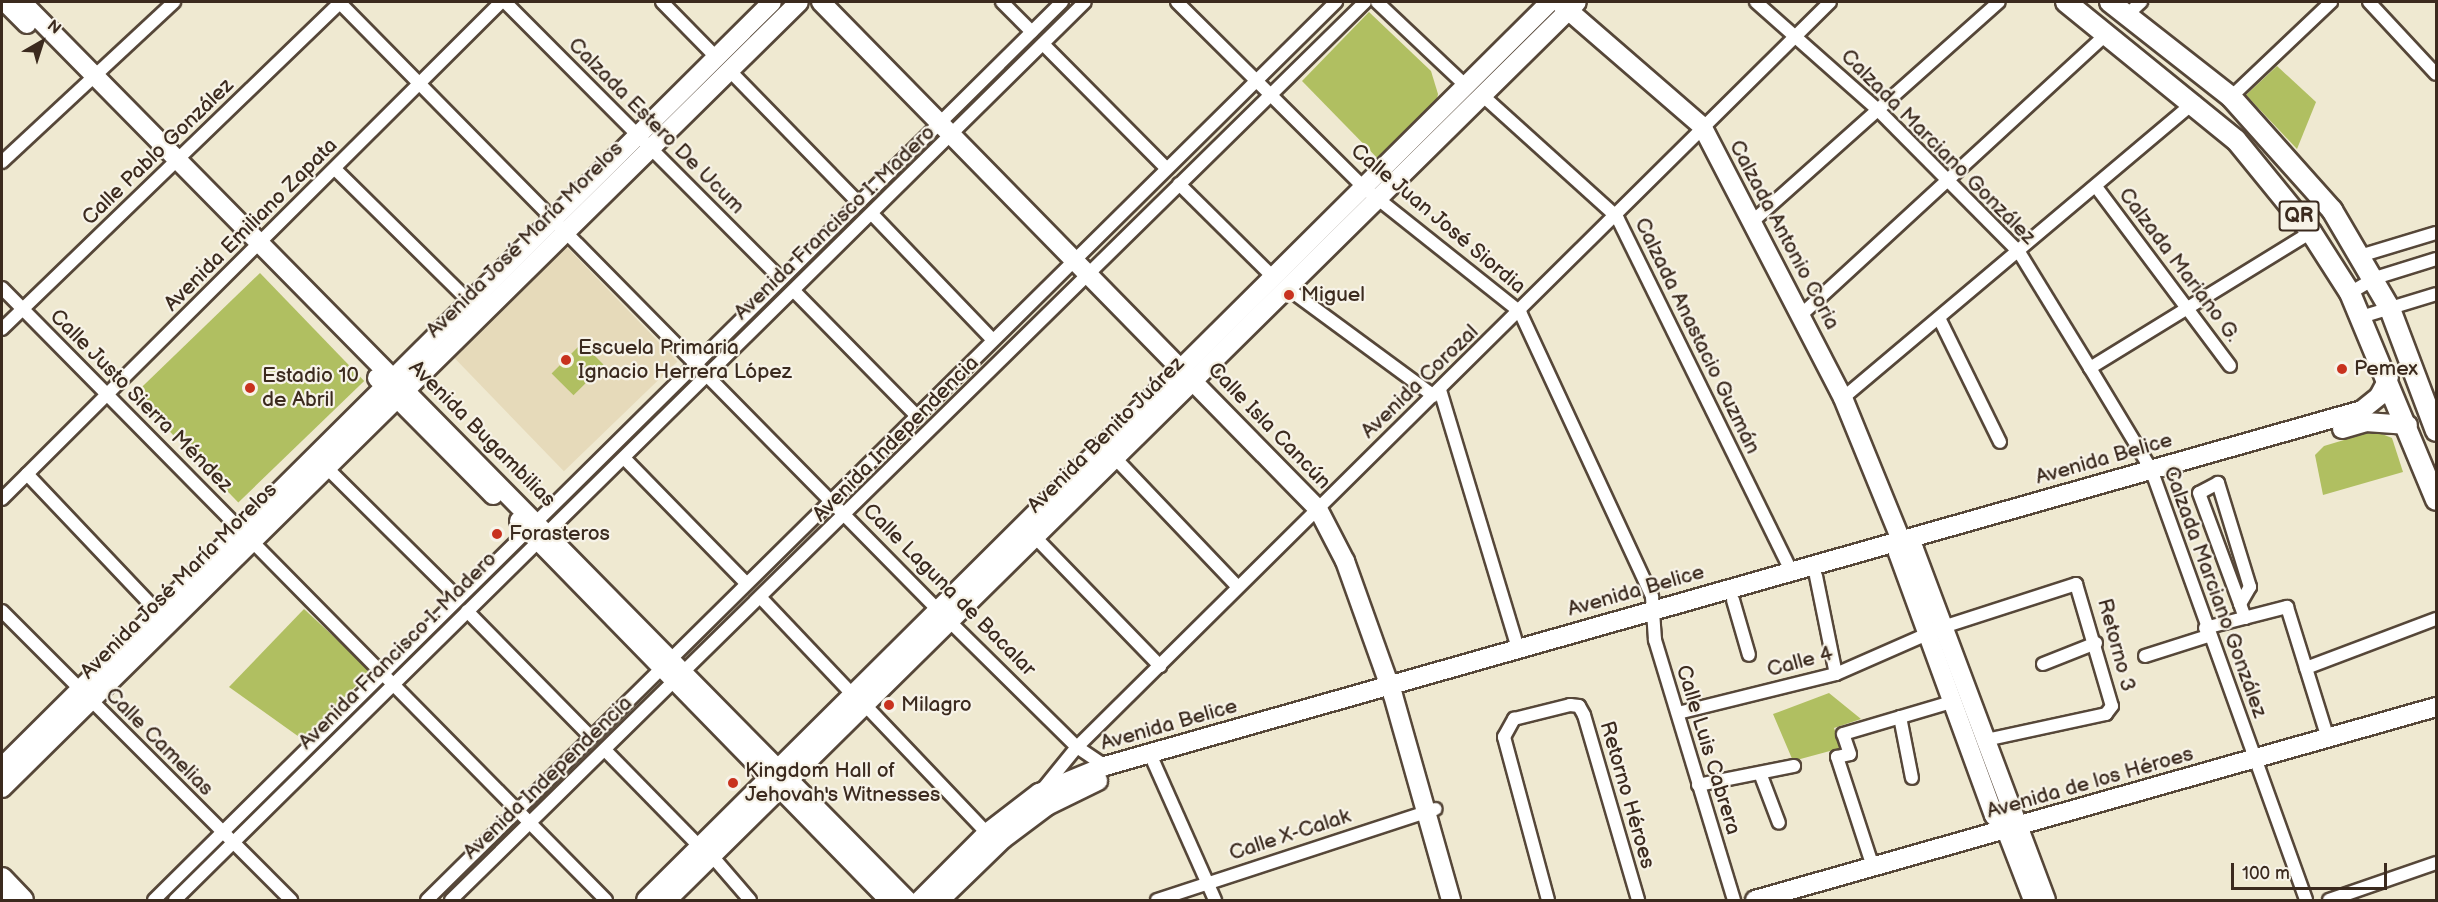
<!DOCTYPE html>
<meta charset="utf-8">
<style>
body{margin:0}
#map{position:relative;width:2438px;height:902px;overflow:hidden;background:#efe9d1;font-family:"Balsamiq Sans",sans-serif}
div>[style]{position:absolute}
.built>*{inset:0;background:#e6daba;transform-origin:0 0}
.green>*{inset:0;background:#b0bf61;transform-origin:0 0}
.roads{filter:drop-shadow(2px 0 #564739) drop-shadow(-2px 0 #564739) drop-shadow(0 2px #564739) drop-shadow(0 -2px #564739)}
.street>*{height:12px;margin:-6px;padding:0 6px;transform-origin:6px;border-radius:6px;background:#fff}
.secondary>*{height:18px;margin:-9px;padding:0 9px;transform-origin:9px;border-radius:9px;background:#fff}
.primary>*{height:20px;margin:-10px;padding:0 10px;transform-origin:10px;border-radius:10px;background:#fff}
.dots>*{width:16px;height:16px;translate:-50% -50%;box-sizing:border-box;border:3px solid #f7f3e8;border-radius:50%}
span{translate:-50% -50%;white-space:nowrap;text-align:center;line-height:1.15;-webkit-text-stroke:4.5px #f7f3e8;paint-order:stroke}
.shield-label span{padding:2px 4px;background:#f7f3e8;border:2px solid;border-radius:4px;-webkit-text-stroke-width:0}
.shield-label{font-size:20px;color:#3b2a1e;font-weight:700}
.street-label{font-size:21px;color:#3b2a1e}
.poi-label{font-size:21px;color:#3b2a1e}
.left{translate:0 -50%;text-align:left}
.frame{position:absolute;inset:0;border:3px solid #3b2a1e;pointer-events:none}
.north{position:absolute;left:12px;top:12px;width:60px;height:60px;-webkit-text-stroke:4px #f7f3e8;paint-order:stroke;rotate:39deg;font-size:16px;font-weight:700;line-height:24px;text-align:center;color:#3b2a1e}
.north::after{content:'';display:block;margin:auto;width:21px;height:27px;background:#3b2a1e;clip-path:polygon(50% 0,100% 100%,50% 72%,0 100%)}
.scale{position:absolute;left:2231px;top:863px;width:156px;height:27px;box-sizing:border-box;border:3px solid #3b2a1e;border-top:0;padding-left:8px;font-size:18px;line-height:21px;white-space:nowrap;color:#3b2a1e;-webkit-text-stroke:4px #f7f3e8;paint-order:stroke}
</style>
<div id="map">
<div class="built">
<div style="left:565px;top:245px;width:162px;height:158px;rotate:46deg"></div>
</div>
<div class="green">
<div style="clip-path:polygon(1369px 12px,1431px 71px,1438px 94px,1433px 120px,1386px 167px,1302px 81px)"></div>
<div style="clip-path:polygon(2277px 66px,2316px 102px,2297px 149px,2246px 95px)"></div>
<div style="left:260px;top:273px;width:150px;height:175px;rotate:46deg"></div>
<div style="left:582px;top:343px;width:31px;height:43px;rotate:45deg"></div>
<div style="clip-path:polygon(2374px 431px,2392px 438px,2403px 472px,2323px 495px,2315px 455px,2324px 446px)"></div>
<div style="clip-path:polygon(304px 609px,371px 671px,302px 739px,229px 687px)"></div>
<div style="clip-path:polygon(1829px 693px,1861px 719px,1834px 728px,1841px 748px,1793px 761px,1773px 714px)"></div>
</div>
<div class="roads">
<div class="street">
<div style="left:339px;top:2px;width:854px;rotate:45.43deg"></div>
<div style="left:938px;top:610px;width:195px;rotate:44.6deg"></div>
<div style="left:1077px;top:747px;width:34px;rotate:34deg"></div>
<div style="left:505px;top:2px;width:388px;rotate:45.1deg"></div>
<div style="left:662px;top:2px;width:77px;rotate:45.5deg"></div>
<div style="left:1002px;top:2px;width:42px;rotate:45deg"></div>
<div style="left:1177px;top:2px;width:262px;rotate:44.8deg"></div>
<div style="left:1363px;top:187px;width:201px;rotate:38.5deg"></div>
<div style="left:1520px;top:312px;width:314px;rotate:65.1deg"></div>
<div style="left:1652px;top:597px;width:43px;rotate:86deg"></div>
<div style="left:1655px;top:640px;width:272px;rotate:73.1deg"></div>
<div style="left:1377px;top:2px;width:121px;rotate:43.3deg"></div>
<div style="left:1756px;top:2px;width:163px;rotate:41.5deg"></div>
<div style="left:1878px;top:110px;width:200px;rotate:45.2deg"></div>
<div style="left:2019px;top:252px;width:136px;rotate:58.5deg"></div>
<div style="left:2090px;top:368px;width:118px;rotate:58.9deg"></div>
<div style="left:2151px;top:469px;width:458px;rotate:70.2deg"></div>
<div style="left:2369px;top:2px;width:98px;rotate:47.1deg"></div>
<div style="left:2128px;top:14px;width:18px;rotate:-43deg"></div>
<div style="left:1043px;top:44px;width:175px;rotate:45.2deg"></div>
<div style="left:729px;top:70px;width:183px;rotate:45.7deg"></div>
<div style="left:1482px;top:95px;width:182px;rotate:42.1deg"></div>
<div style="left:1617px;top:217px;width:394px;rotate:63.8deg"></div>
<div style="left:2231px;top:97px;width:138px;rotate:-43.5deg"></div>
<div style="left:2px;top:162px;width:235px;rotate:-42.9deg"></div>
<div style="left:335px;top:169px;width:190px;rotate:44.6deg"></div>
<div style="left:1179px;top:184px;width:132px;rotate:44.7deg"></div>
<div style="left:2097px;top:188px;width:222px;rotate:53.2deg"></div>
<div style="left:872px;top:214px;width:172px;rotate:46.2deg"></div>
<div style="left:1753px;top:221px;width:329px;rotate:-41.7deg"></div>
<div style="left:2363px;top:255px;width:76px;rotate:-16.8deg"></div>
<div style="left:2px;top:288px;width:860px;rotate:45.38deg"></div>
<div style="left:1287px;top:288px;width:182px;rotate:36.3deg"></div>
<div style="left:794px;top:291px;width:171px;rotate:45.5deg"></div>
<div style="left:2350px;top:293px;width:29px;rotate:-31deg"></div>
<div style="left:2375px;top:278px;width:64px;rotate:-17.3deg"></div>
<div style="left:1802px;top:314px;width:415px;rotate:-42.6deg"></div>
<div style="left:2361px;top:317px;width:78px;rotate:-17deg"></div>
<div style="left:1939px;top:318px;width:138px;rotate:63.8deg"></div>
<div style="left:2px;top:329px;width:471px;rotate:-44deg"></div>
<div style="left:2090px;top:368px;width:259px;rotate:-31.6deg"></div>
<div style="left:1440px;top:390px;width:270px;rotate:73.2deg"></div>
<div style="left:1843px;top:398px;width:460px;rotate:-40.1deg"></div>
<div style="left:624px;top:458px;width:175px;rotate:45.7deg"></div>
<div style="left:1115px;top:458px;width:178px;rotate:46.4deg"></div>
<div style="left:326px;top:467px;width:185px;rotate:44.8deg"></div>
<div style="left:27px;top:474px;width:190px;rotate:46.5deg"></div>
<div style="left:2px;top:499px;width:704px;rotate:-44.88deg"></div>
<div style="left:1035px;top:537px;width:180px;rotate:45.9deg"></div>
<div style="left:1816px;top:576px;width:100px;rotate:78.5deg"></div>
<div style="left:761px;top:598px;width:134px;rotate:46.5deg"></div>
<div style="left:1733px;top:600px;width:57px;rotate:73.8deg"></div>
<div style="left:2240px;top:604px;width:20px;rotate:-60deg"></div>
<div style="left:2250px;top:587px;width:109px;rotate:-107.1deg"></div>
<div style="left:2218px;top:483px;width:21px;rotate:152deg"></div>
<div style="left:2199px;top:493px;width:118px;rotate:69.7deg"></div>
<div style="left:2240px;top:604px;width:15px;rotate:70deg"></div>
<div style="left:2px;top:611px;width:409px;rotate:45deg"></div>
<div style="left:467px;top:611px;width:177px;rotate:45.5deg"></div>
<div style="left:2205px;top:628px;width:85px;rotate:-14.4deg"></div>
<div style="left:2287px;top:607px;width:138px;rotate:72.7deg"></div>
<div style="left:2145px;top:656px;width:66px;rotate:-17.6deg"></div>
<div style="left:2043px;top:664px;width:57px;rotate:-21.6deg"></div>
<div style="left:2306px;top:668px;width:139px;rotate:-20.7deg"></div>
<div style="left:865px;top:705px;width:177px;rotate:46.4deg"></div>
<div style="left:1678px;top:713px;width:163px;rotate:-13.9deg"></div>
<div style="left:1836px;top:674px;width:117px;rotate:-23.7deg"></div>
<div style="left:1943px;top:627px;width:140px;rotate:-17.9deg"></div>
<div style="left:2076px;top:584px;width:127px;rotate:73.6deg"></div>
<div style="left:2112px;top:706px;width:10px;rotate:127deg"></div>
<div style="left:2106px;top:714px;width:123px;rotate:167.8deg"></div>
<div style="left:1900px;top:717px;width:62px;rotate:78.9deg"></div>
<div style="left:605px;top:750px;width:136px;rotate:45.6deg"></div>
<div style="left:1150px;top:754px;width:160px;rotate:66deg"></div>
<div style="left:1760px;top:773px;width:53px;rotate:69.2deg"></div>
<div style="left:1698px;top:785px;width:98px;rotate:-11.2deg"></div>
<div style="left:1042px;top:790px;width:55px;rotate:-50.9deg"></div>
<div style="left:1077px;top:747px;width:1059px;rotate:-44.69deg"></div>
<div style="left:712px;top:856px;width:58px;rotate:49.2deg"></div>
<div style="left:1873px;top:867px;width:116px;rotate:-108.1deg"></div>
<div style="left:1837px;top:757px;width:13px;rotate:-13deg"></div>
<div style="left:1850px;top:754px;width:21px;rotate:-109deg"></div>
<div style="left:1843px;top:734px;width:114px;rotate:-16.4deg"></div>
<div style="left:154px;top:900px;width:1277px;rotate:-44.68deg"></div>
<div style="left:175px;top:900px;width:1278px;rotate:-44.62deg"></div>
<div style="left:427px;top:900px;width:1278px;rotate:-44.65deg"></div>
<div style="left:451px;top:900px;width:1281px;rotate:-44.49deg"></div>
<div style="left:1157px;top:900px;width:293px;rotate:-18.1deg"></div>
<div style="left:1548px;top:900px;width:169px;rotate:-105.1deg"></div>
<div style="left:1504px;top:737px;width:21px;rotate:-61deg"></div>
<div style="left:1514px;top:719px;width:58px;rotate:-14deg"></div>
<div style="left:1570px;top:705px;width:9px;rotate:6deg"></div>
<div style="left:1579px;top:706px;width:10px;rotate:61deg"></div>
<div style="left:1584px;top:715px;width:193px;rotate:73.7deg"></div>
<div style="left:2329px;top:900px;width:113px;rotate:-19.1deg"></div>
</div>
<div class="secondary">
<div style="left:5px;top:2px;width:31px;rotate:45deg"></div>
<div style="left:22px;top:2px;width:1261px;rotate:45.42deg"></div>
<div style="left:821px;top:2px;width:710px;rotate:45.57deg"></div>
<div style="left:1318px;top:509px;width:59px;rotate:62.6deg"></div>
<div style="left:1345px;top:561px;width:142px;rotate:70.3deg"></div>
<div style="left:1393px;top:695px;width:213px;rotate:74.2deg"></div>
<div style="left:1561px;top:4px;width:186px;rotate:40.9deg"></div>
<div style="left:1702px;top:126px;width:306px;rotate:62.6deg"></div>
<div style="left:1843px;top:398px;width:153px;rotate:67.8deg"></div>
<div style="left:377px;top:378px;width:165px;rotate:45.2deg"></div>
<div style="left:2342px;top:429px;width:25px;rotate:-16deg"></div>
<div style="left:2366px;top:422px;width:42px;rotate:4.1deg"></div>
<div style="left:519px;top:521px;width:530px;rotate:45.69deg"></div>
<div style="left:1901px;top:540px;width:16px;rotate:35deg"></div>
<div style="left:1914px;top:549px;width:375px;rotate:69.4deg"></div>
<div style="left:1901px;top:540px;width:13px;rotate:103deg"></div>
<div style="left:1898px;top:553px;width:87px;rotate:69.9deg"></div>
<div style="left:1928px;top:635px;width:192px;rotate:69.9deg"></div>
<div style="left:1994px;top:815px;width:19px;rotate:51deg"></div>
<div style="left:2006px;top:830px;width:75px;rotate:68.9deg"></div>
<div style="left:2px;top:767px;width:1085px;rotate:-44.81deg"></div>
<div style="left:2px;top:788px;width:1119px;rotate:-44.6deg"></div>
<div style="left:646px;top:900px;width:1274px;rotate:-44.81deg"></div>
<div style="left:667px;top:900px;width:1278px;rotate:-44.62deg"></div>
<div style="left:920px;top:900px;width:95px;rotate:-45deg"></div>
<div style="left:987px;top:833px;width:66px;rotate:-37.6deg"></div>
<div style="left:1039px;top:793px;width:71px;rotate:-22.2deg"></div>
<div style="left:1105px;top:766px;width:1306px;rotate:-15.81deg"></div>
<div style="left:2362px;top:410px;width:22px;rotate:-39deg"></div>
<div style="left:2379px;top:396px;width:21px;rotate:-62deg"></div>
<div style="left:940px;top:900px;width:88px;rotate:-44.1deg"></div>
<div style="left:1003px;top:839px;width:55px;rotate:-36.9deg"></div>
<div style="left:1047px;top:806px;width:57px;rotate:-26.1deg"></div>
<div style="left:1755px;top:900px;width:708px;rotate:-15.82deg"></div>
</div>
<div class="primary">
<div style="left:2066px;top:2px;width:219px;rotate:39.1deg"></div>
<div style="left:2236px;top:140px;width:119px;rotate:50.8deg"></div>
<div style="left:2311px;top:232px;width:72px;rotate:57.4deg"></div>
<div style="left:2350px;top:293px;width:224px;rotate:67.4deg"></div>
<div style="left:2110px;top:2px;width:154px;rotate:38.1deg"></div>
<div style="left:2231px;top:97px;width:152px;rotate:48.2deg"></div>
<div style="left:2332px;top:210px;width:115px;rotate:59.6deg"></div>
<div style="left:2390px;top:309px;width:130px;rotate:69.3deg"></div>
<div style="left:2px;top:878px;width:30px;rotate:46deg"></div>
<div style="left:2px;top:899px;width:1px;rotate:45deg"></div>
</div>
</div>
<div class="dots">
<div style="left:1289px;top:295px;background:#c8321e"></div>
<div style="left:566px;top:360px;background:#c8321e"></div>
<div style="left:2342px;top:369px;background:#c8321e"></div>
<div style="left:250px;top:388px;background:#c8321e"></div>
<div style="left:497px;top:534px;background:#c8321e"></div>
<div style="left:889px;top:705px;background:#c8321e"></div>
<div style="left:733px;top:783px;background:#c8321e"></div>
</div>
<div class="shield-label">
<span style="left:2299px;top:216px">QR</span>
</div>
<div class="street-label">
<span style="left:656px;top:126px;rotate:45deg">Calzada Estero De Ucum</span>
<span style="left:1938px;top:147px;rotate:45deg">Calzada Marciano González</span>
<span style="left:158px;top:152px;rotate:-44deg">Calle Pablo González</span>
<span style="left:1438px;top:219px;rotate:40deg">Calle Juan José Siordia</span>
<span style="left:835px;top:223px;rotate:-44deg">Avenida Francisco I. Madero</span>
<span style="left:251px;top:225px;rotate:-45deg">Avenida Emiliano Zapata</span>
<span style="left:1784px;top:235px;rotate:62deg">Calzada Antonio Coria</span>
<span style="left:525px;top:240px;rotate:-45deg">Avenida José María Morelos</span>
<span style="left:2179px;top:265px;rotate:53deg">Calzada Mariano G.</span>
<span style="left:1697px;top:336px;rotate:64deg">Calzada Anastacio Guzmán</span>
<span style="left:1420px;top:382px;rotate:-44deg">Avenida Corozal</span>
<span style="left:141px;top:401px;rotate:45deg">Calle Justo Sierra Méndez</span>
<span style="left:1269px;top:426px;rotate:46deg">Calle Isla Cancún</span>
<span style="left:482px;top:434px;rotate:45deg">Avenida Bugambilias</span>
<span style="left:1106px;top:435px;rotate:-45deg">Avenida Benito Juárez</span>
<span style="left:896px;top:439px;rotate:-45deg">Avenida Independencia</span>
<span style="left:2104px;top:459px;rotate:-16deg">Avenida Belice</span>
<span style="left:179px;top:581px;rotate:-45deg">Avenida José María Morelos</span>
<span style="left:949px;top:590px;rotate:45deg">Calle Laguna de Bacalar</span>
<span style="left:1636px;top:591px;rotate:-16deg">Avenida Belice</span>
<span style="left:2215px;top:592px;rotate:70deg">Calzada Marciano González</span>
<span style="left:2116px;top:645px;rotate:75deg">Retorno 3</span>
<span style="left:398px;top:651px;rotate:-45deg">Avenida Francisco I. Madero</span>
<span style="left:1800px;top:662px;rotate:-15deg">Calle 4</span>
<span style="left:1169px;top:725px;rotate:-16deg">Avenida Belice</span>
<span style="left:159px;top:742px;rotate:45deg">Calle Camelias</span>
<span style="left:1708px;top:750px;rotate:73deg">Calle Luis Cabrera</span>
<span style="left:548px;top:778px;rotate:-44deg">Avenida Independencia</span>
<span style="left:2090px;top:783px;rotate:-16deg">Avenida de los Héroes</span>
<span style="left:1627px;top:795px;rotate:74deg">Retorno Héroes</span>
<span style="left:1290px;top:835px;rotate:-18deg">Calle X-Calak</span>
</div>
<div class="poi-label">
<span class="left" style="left:1301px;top:295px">Miguel</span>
<span class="left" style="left:578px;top:360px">Escuela Primaria<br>Ignacio Herrera López</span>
<span class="left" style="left:2354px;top:369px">Pemex</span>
<span class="left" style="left:262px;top:388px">Estadio 10<br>de Abril</span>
<span class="left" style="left:509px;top:534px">Forasteros</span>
<span class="left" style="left:901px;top:705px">Milagro</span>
<span class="left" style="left:745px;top:783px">Kingdom Hall of<br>Jehovah's Witnesses</span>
</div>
<div class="frame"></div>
<div class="north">N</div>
<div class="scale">100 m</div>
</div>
